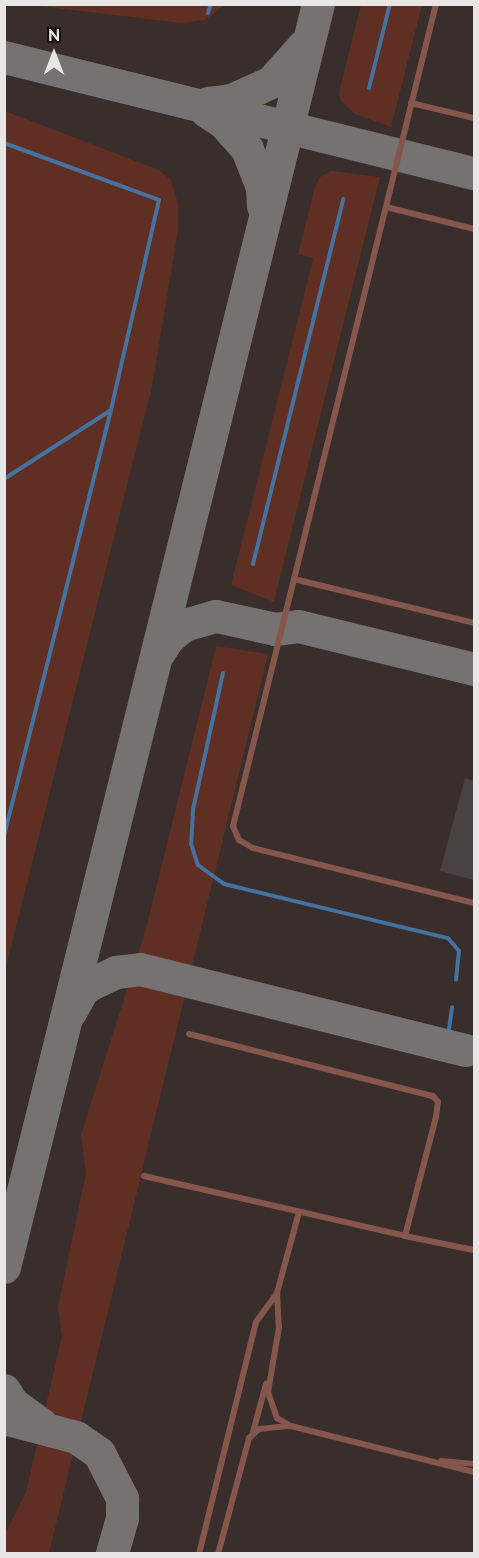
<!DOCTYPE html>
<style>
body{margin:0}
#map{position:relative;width:479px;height:1558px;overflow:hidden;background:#2a2625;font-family:Raleway,sans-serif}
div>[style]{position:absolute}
.built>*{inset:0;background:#392e2c;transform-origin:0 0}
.green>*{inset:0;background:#5f2f24}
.stream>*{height:4px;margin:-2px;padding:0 2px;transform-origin:2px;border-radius:2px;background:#45729e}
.taxiway>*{height:33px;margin:-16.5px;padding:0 16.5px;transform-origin:16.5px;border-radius:16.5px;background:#757271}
.building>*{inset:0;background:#484342}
.service>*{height:6px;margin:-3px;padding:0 3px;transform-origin:3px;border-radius:3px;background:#85564b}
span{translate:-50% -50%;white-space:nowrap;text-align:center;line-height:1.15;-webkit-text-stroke:4.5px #11100f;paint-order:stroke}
.frame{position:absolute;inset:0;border:6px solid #e8e5e5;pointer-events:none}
.north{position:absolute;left:24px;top:24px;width:60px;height:60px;-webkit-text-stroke:4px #11100f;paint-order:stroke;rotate:0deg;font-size:16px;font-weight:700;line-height:24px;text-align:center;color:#e8e5e5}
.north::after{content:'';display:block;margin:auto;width:21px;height:27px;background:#e8e5e5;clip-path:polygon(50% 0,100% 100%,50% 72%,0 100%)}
</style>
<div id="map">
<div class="built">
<div style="left:5px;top:5px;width:469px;height:1549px"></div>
</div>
<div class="green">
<div style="clip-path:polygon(30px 5px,225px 4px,225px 5px,205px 20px,182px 23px)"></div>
<div style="clip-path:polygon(361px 5px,422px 5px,391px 127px,355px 114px,341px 101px,339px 93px)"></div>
<div style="clip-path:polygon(5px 111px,159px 170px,171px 180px,178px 204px,178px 231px,152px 387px,5px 970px)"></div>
<div style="clip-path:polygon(331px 171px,380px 177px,274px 602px,231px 585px,313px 258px,298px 254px,315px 187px,320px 177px)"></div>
<div style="clip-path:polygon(216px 646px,268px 654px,49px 1553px,5px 1553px,5px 1534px,26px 1492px,62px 1336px,58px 1307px,86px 1173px,81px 1135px,146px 929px)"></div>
</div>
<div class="stream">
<div style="left:208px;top:13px;width:9px;rotate:-72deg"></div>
<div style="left:369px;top:88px;width:87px;rotate:-76deg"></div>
<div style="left:4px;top:143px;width:165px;rotate:20.2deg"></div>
<div style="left:159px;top:200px;width:215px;rotate:102.9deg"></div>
<div style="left:111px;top:410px;width:440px;rotate:104.1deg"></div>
<div style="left:4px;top:479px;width:127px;rotate:-32.8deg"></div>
<div style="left:253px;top:564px;width:376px;rotate:-76.1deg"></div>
<div style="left:223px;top:673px;width:140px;rotate:102.4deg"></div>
<div style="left:193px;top:810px;width:34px;rotate:93deg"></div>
<div style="left:191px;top:844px;width:22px;rotate:72deg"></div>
<div style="left:198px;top:865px;width:32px;rotate:36deg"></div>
<div style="left:224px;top:884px;width:230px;rotate:13.6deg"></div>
<div style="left:448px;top:938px;width:17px;rotate:50deg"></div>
<div style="left:459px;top:951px;width:29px;rotate:96deg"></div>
<div style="left:449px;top:1029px;width:22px;rotate:-82deg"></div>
</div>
<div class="taxiway">
<div style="left:4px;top:57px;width:484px;rotate:13.9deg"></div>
<div style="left:208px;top:103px;width:23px;rotate:-7deg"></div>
<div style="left:231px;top:100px;width:44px;rotate:-24.2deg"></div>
<div style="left:271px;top:82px;width:48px;rotate:-48.4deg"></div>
<div style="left:206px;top:111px;width:20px;rotate:33deg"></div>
<div style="left:223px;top:122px;width:36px;rotate:48deg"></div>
<div style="left:247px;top:149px;width:41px;rotate:68.5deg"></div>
<div style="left:262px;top:187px;width:19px;rotate:87deg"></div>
<div style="left:157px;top:655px;width:20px;rotate:-57deg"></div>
<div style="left:168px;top:638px;width:21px;rotate:-39deg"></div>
<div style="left:184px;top:625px;width:33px;rotate:-16deg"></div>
<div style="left:216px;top:616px;width:60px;rotate:12.4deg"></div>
<div style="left:275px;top:629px;width:23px;rotate:-7deg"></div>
<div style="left:298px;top:626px;width:181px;rotate:13.7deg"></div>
<div style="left:70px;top:1012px;width:25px;rotate:-61deg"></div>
<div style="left:82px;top:990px;width:9px;rotate:-36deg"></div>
<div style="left:89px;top:985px;width:30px;rotate:-26deg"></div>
<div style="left:116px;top:972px;width:24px;rotate:-7deg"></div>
<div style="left:140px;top:969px;width:335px;rotate:14deg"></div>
<div style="left:4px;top:1267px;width:1301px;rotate:-76.04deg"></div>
<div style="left:4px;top:1390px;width:15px;rotate:58deg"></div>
<div style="left:12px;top:1403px;width:36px;rotate:36deg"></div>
<div style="left:4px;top:1418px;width:74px;rotate:14.8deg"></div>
<div style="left:76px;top:1437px;width:28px;rotate:35deg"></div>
<div style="left:99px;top:1453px;width:51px;rotate:62.9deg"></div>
<div style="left:122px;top:1498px;width:20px;rotate:90deg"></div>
<div style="left:122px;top:1518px;width:37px;rotate:106deg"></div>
</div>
<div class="building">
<div style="clip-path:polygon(465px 778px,474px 781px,474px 880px,440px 871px)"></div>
</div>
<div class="service">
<div style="left:436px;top:4px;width:847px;rotate:103.87deg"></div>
<div style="left:233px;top:826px;width:15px;rotate:67deg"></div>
<div style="left:239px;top:840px;width:16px;rotate:30deg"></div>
<div style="left:253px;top:848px;width:228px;rotate:14deg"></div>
<div style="left:411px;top:103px;width:65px;rotate:13.4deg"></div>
<div style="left:386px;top:207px;width:91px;rotate:14deg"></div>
<div style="left:294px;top:579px;width:185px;rotate:13.7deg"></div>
<div style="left:189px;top:1034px;width:252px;rotate:14.3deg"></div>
<div style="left:433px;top:1096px;width:8px;rotate:50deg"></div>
<div style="left:438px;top:1102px;width:15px;rotate:98deg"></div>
<div style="left:436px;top:1117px;width:123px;rotate:104.6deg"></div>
<div style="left:405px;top:1236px;width:70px;rotate:11.5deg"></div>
<div style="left:144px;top:1176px;width:268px;rotate:12.9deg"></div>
<div style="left:299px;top:1212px;width:84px;rotate:105.2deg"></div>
<div style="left:277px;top:1293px;width:34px;rotate:87deg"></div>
<div style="left:279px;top:1327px;width:66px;rotate:99.6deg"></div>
<div style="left:268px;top:1392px;width:28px;rotate:71deg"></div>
<div style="left:277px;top:1418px;width:16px;rotate:30deg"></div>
<div style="left:291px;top:1426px;width:189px;rotate:14.1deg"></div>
<div style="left:253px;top:1432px;width:50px;rotate:-74.8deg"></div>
<div style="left:441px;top:1461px;width:33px;rotate:5deg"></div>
<div style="left:199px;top:1554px;width:239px;rotate:-76.2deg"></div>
<div style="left:256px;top:1322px;width:36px;rotate:-54deg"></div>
<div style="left:218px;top:1554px;width:120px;rotate:-75deg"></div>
<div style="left:249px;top:1438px;width:13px;rotate:-42deg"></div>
<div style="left:259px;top:1429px;width:30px;rotate:-6deg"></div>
</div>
<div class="frame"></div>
<div class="north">N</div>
</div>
